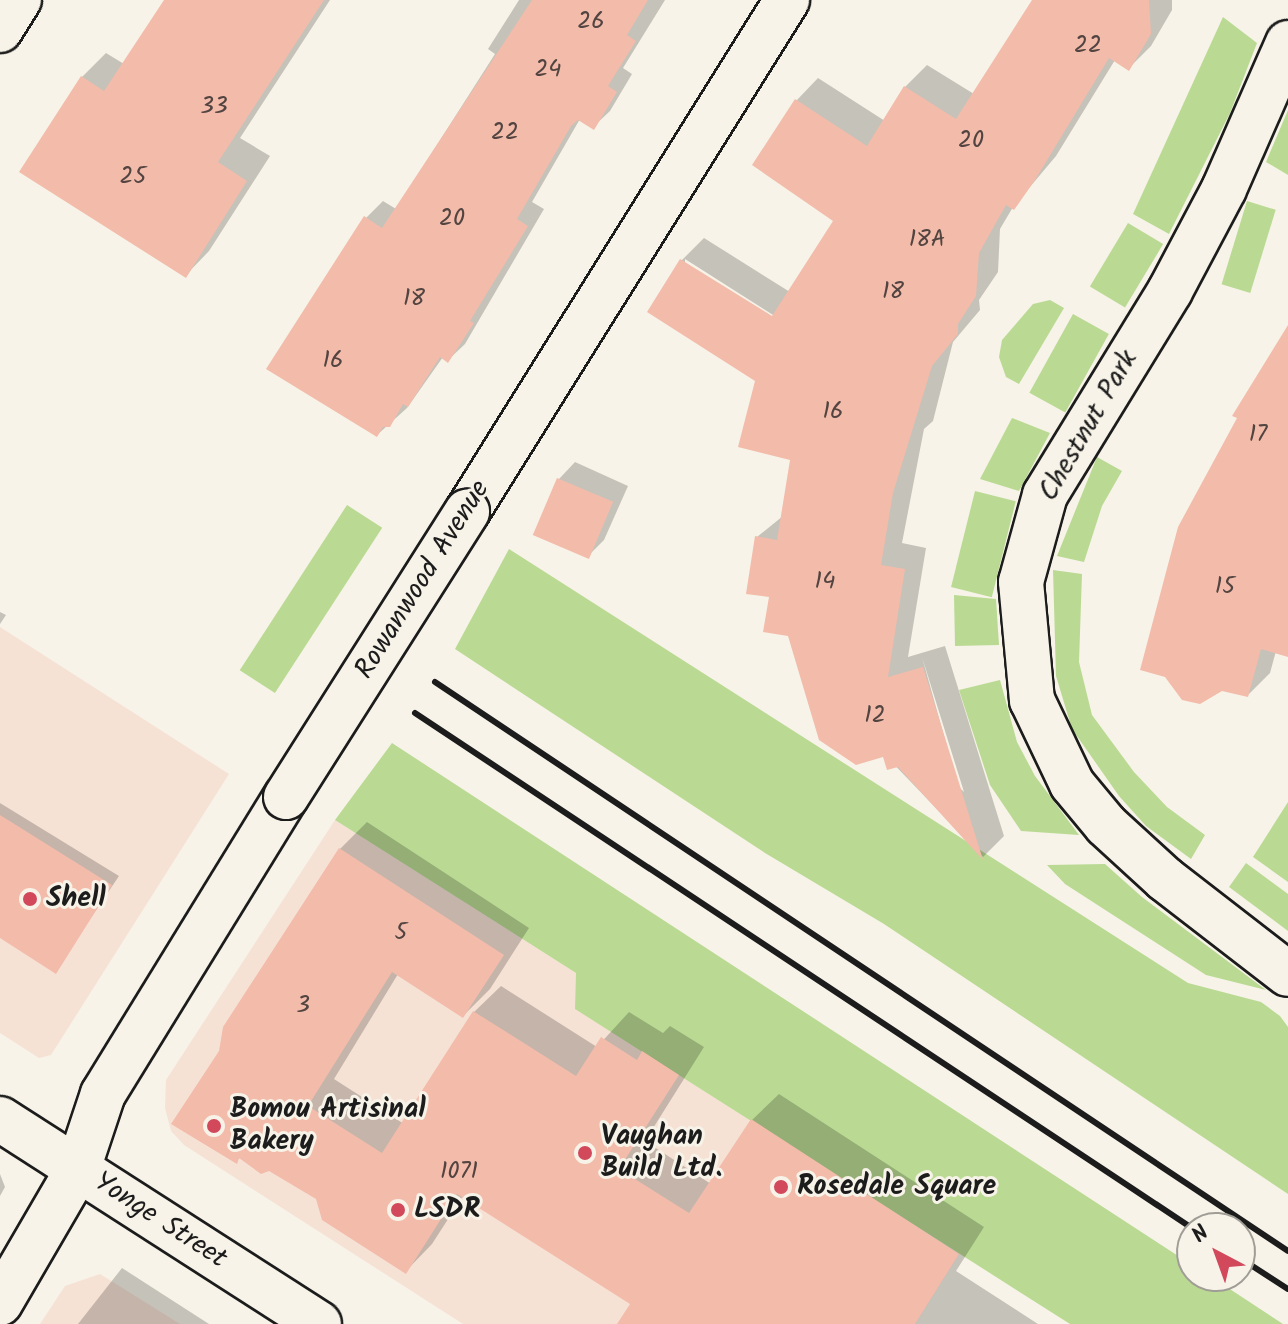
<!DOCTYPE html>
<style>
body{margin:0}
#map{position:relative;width:1288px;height:1324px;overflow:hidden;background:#f7f3e8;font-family:Kalam,sans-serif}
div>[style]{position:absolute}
.built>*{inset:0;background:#f6e2d5}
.green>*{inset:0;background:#bada93;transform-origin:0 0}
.shadow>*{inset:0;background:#0003}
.building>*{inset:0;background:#f3bbaa;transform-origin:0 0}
.roads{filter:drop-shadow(2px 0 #1c1c1c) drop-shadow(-2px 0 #1c1c1c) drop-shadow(0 2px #1c1c1c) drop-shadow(0 -2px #1c1c1c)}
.minor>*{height:44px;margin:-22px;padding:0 22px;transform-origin:22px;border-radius:22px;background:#f7f3e8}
.major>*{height:44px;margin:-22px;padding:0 22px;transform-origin:22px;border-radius:22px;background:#f7f3e8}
.rail>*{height:6px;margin:-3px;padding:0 3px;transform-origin:3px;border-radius:3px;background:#1c1c1c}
.bridges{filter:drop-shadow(2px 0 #1c1c1c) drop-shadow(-2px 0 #1c1c1c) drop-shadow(0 2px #1c1c1c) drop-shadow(0 -2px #1c1c1c)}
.minor-bridge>*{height:44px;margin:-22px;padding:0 22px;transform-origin:22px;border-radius:22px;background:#f7f3e8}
.dots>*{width:22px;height:22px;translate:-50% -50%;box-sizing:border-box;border:4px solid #f7f3e8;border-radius:50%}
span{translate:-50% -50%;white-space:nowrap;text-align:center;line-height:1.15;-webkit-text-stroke:6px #f7f3e8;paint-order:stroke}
.number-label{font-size:24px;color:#524440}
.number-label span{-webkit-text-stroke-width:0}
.street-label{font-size:28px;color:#1c1c1c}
.poi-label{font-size:28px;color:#1c1c1c;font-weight:700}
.left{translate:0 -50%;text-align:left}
.north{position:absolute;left:1176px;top:1212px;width:80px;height:80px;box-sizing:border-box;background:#f7f3e8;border:2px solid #9f9d96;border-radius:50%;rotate:319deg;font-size:22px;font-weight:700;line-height:32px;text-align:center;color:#1c1c1c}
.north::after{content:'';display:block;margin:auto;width:28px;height:36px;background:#d1495b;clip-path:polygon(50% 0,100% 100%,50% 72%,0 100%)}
</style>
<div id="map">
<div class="built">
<div style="clip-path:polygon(0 627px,229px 774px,51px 1055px,39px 1058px,0 1033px)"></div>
<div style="clip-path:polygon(335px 820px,576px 973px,576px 1009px,959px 1254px,915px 1324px,463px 1324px,184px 1145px,171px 1131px,165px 1108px,166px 1080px)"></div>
<div style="clip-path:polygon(100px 1274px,180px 1324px,40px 1324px,65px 1286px)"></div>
</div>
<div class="green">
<div style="clip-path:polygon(1223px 17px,1257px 43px,1230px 113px,1169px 234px,1133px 214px)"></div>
<div style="clip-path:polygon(1288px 110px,1288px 175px,1266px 162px)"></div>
<div style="left:1247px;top:201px;width:30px;height:87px;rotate:17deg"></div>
<div style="left:1128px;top:223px;width:41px;height:74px;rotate:31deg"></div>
<div style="clip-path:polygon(1050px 300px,1064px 308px,1019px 384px,1006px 377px,999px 357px,1002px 340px,1033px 304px)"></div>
<div style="left:1073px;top:314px;width:41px;height:90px;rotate:29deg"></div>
<div style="clip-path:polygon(1012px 418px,1050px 433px,1019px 491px,980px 479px)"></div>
<div style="clip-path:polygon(1097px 457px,1122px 471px,1102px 506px,1084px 562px,1057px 556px)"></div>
<div style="left:975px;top:491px;width:42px;height:99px;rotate:14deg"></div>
<div style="left:347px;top:505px;width:42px;height:197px;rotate:33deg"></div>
<div style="clip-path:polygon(509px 549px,1188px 983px,1261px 1002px,1280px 1016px,1288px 1027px,1288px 1194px,884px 924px,765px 853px,455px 649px)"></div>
<div style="clip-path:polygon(1053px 570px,1082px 574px,1079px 662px,1092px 715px,1134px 772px,1167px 807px,1205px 835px,1191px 859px,1146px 826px,1119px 796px,1072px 729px,1056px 676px)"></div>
<div style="clip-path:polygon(954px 595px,996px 599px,999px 645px,955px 646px)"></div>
<div style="clip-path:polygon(1000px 680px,1017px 742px,1035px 776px,1079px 835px,1021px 831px,990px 785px,959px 690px)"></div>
<div style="clip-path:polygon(392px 743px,1192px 1265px,1192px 1276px,1210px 1276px,1283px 1324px,1070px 1324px,575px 1009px,576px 973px,335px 820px)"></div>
<div style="clip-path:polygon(1288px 802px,1288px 882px,1253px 857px)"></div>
<div style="clip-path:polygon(1246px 863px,1288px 894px,1288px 931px,1229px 887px)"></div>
<div style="clip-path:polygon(1105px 864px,1142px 897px,1266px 990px,1206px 975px,1065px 884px,1047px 865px)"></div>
</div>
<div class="shadow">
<div style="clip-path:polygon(166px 0,330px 0,240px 138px,270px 156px,209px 251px,186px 275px,82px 77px,106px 53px,124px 64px)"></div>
<div style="clip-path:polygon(519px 0,665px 0,623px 68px,632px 74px,610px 111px,593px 127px,580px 119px,532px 202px,544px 209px,465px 344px,448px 360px,443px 357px,407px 408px,377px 435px,366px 218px,383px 201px,396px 209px,495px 54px,488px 49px)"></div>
<div style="clip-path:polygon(evenodd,1034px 0,1172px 0,1172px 10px,1151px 46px,1129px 68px,1115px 60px,1056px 156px,1013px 207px,1000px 229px,998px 272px,979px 300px,980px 310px,953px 342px,933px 421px,924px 429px,902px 543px,926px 548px,908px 657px,945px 646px,1004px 836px,983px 857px,884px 754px,790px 634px,771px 596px,757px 537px,783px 516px,792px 458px,757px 380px,649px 312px,682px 260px,704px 238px,790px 292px,836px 220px,796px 101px,818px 78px,885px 121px,905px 87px,927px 65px,974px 94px,1034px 0,685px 259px,781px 320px,779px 324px,685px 264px,685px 259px,1034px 0,922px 657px,964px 792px,958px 786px,922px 657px)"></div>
<div style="clip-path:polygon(1288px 328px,1288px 646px,1276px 651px,1270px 673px,1248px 695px)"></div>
<div style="clip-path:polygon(575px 462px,628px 486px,604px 540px,587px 557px,559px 479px)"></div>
<div style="clip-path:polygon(0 612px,6px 615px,0 624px)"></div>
<div style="clip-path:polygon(0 803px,119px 876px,55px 971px,0 936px)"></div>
<div style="clip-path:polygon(367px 822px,529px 928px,490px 989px,463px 1016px,398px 974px,334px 1079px,404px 1124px,474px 1012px,501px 986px,597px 1047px,629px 1012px,663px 1033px,670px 1026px,704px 1047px,645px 1141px,711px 1184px,752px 1120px,779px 1094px,984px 1227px,956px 1271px,1038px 1324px,620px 1324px,633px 1304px,463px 1196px,432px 1244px,406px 1271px,318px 1198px,269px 1168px,241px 1157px,236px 1161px,220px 1052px,340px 849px)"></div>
<div style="clip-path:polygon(0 1174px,5px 1187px,0 1196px)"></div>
<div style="clip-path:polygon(122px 1268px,209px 1324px,78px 1324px)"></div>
</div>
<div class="building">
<div style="clip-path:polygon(164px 0,324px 0,218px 162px,247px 181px,186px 278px,19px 172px,81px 76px,104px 91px)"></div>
<div style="clip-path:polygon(532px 0,648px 0,627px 35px,636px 41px,608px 86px,617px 92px,594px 130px,578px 120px,571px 126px,517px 219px,528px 226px,470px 321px,474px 323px,448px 363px,440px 357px,408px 407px,403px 404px,390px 427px,383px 427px,377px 437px,266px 369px,364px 216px,382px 228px)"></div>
<div style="clip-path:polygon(1032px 0,1149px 0,1151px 34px,1129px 71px,1109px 58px,1035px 180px,1014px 210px,1006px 205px,979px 253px,976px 296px,958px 324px,958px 334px,932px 366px,893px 493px,881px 565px,905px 569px,888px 677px,923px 667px,983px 860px,898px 767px,887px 770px,883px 757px,856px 765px,819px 740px,788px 636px,763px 632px,769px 597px,746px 594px,755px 536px,777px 540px,790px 460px,738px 447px,755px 381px,647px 312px,680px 259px,772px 316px,833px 221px,752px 165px,795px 99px,867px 146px,904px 86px,956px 119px)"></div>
<div style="clip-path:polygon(1288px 325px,1288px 657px,1261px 649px,1248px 697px,1222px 691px,1200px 704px,1182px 700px,1165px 677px,1140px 670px,1178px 527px,1237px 418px,1232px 416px)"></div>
<div style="left:557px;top:478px;width:61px;height:62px;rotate:23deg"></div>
<div style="clip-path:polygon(0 815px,112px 885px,56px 974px,0 938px)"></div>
<div style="clip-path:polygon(339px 848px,504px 955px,463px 1018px,392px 972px,308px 1106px,382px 1153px,473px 1011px,576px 1076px,601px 1037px,637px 1060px,642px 1051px,679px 1075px,619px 1169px,689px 1213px,751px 1119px,959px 1254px,915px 1324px,617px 1324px,630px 1304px,457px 1194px,406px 1274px,322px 1220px,316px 1199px,269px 1171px,261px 1174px,239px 1158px,237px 1164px,171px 1124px,219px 1051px,223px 1027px)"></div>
</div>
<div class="roads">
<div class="minor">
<div style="left:0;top:30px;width:36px;rotate:-58deg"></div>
<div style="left:1288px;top:43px;width:159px;rotate:113.7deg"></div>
<div style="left:1224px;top:189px;width:115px;rotate:117.9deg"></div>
<div style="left:1170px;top:291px;width:239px;rotate:121.5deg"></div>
<div style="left:1045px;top:495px;width:90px;rotate:105.4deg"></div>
<div style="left:1021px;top:582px;width:119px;rotate:84.7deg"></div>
<div style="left:1032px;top:700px;width:93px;rotate:64.5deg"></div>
<div style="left:1072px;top:784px;width:53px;rotate:50.3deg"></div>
<div style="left:1106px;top:825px;width:80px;rotate:42.5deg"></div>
<div style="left:1165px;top:879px;width:155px;rotate:37.7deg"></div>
<div style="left:467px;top:512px;width:604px;rotate:-57.99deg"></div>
<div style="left:0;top:1303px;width:155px;rotate:-59.8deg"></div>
<div style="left:78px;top:1169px;width:79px;rotate:-71.6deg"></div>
<div style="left:103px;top:1094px;width:349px;rotate:-58.4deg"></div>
</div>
<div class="major">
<div style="left:0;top:1119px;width:379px;rotate:32.7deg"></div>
</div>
</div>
<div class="rail">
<div style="left:435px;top:682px;width:1025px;rotate:33.71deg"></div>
<div style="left:415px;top:713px;width:932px;rotate:33.54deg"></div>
<div style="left:1240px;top:1258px;width:57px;rotate:32.9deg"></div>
</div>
<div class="bridges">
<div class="minor-bridge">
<div style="left:286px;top:797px;width:338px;rotate:-57.6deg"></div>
</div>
</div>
<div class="dots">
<div style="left:30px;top:899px;background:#d1495b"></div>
<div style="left:214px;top:1126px;background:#d1495b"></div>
<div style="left:585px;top:1153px;background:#d1495b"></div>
<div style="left:781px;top:1187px;background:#d1495b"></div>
<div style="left:398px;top:1210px;background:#d1495b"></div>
</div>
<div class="number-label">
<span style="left:591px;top:22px">26</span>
<span style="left:1088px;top:46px">22</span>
<span style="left:548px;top:70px">24</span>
<span style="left:214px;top:107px">33</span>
<span style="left:505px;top:133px">22</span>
<span style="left:971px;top:141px">20</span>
<span style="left:133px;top:177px">25</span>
<span style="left:452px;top:219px">20</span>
<span style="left:927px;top:240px">18A</span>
<span style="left:893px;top:292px">18</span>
<span style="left:414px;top:299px">18</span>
<span style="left:333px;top:361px">16</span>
<span style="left:833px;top:412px">16</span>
<span style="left:1258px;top:435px">17</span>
<span style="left:825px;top:582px">14</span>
<span style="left:1225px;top:587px">15</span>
<span style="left:875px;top:716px">12</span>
<span style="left:401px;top:933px">5</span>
<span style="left:303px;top:1006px">3</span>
<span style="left:459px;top:1172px">1071</span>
</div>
<div class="street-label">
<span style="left:1089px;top:426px;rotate:-60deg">Chestnut Park</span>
<span style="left:423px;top:580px;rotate:-58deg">Rowanwood Avenue</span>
<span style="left:160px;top:1221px;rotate:33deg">Yonge Street</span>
</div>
<div class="poi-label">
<span class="left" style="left:46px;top:899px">Shell</span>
<span class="left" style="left:230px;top:1126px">Bomou Artisinal<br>Bakery</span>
<span class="left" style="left:601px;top:1153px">Vaughan<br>Build Ltd.</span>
<span class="left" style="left:797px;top:1187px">Rosedale Square</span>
<span class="left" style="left:414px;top:1210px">LSDR</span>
</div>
<div class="north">N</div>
</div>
